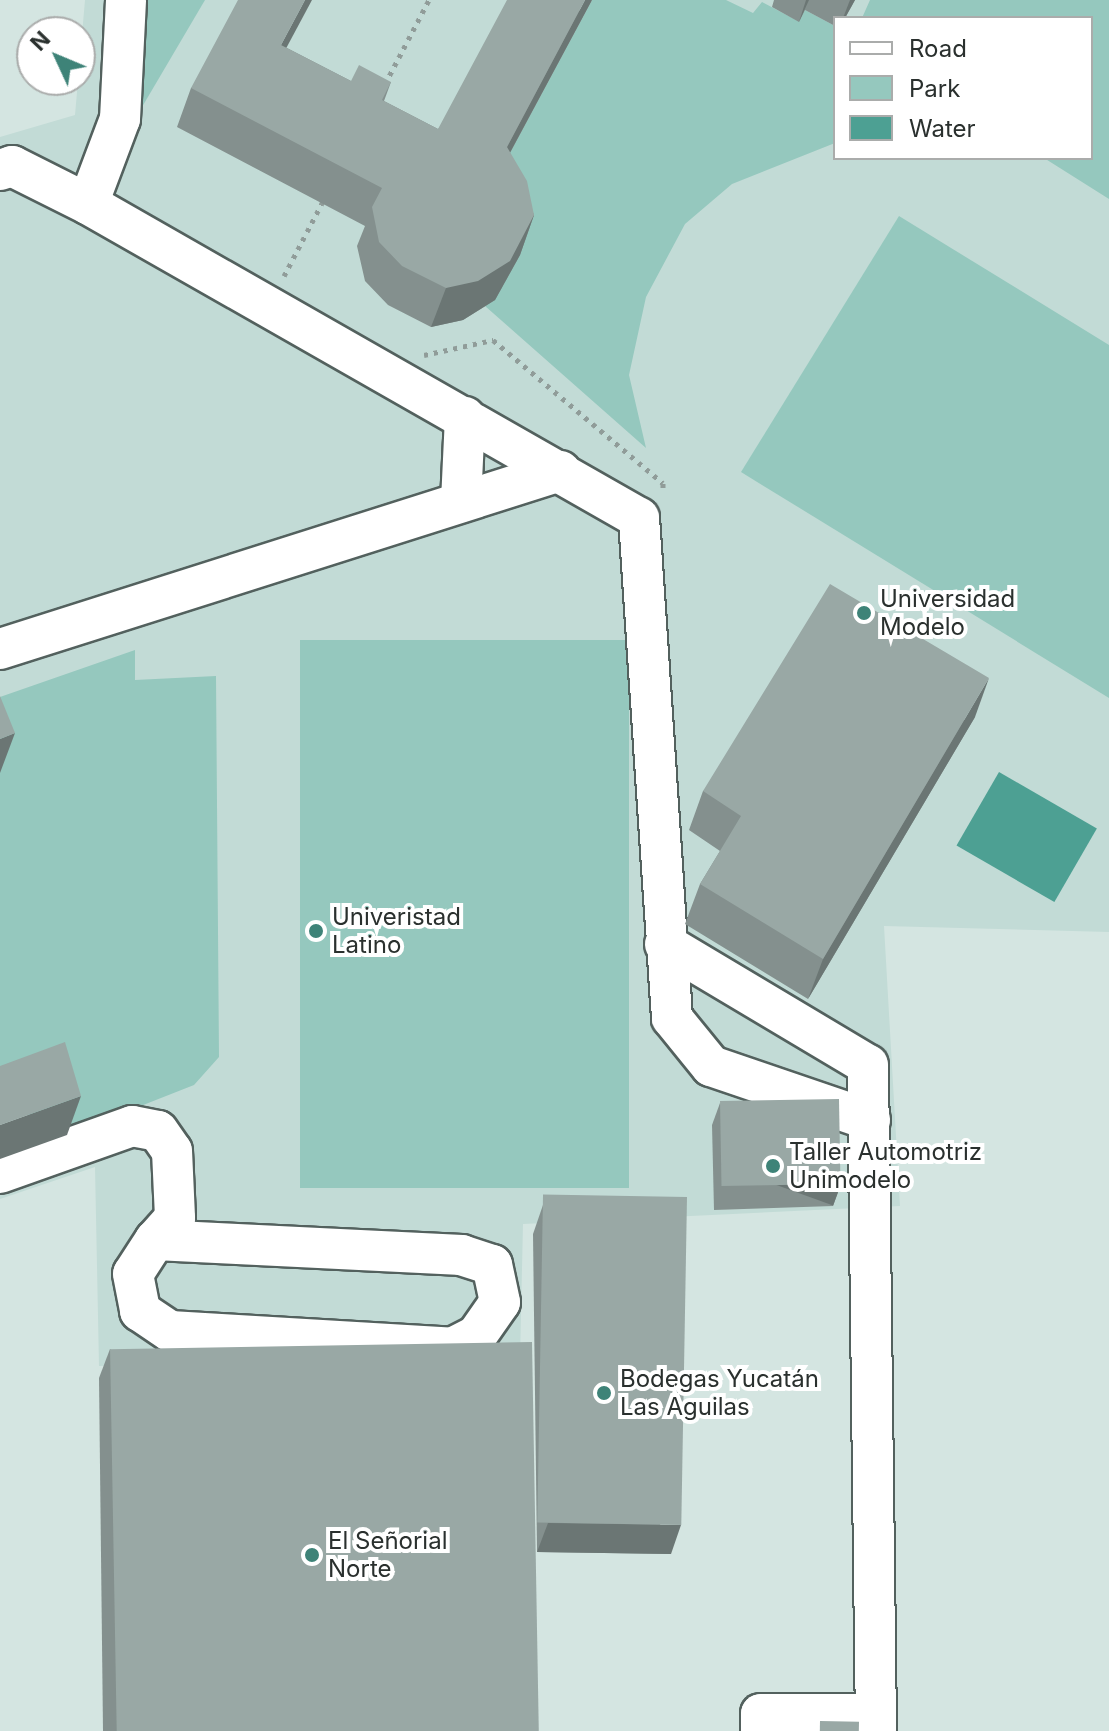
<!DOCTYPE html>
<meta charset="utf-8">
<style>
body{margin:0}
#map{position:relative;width:1109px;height:1731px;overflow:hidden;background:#d4e5e1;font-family:Inter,sans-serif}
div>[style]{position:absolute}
.built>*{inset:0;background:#c2dbd6}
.green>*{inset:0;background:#95c8be;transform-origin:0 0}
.water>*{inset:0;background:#4da093;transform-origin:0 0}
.path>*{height:5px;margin-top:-2.5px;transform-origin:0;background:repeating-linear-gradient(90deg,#909c99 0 4px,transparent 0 10px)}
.roads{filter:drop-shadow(2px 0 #53615e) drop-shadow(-2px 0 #53615e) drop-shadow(0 2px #53615e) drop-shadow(0 -2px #53615e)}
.minor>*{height:40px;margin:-20px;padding:0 20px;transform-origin:20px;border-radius:20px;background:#fff}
.wall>*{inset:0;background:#84908e}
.shaded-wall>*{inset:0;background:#6b7674;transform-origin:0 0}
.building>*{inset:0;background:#99a8a5;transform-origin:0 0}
.dots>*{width:22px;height:22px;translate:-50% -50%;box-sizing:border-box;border:4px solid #fff;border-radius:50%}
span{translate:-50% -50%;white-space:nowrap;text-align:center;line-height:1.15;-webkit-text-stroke:8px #fff;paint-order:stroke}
.poi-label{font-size:24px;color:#2a302e}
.left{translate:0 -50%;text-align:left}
.legend{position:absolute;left:833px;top:16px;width:260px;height:144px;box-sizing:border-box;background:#fff;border:2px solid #aaacab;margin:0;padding:10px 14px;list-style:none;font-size:24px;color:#2a302e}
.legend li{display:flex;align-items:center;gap:16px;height:40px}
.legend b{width:40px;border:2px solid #aaacab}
.north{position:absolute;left:16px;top:16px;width:80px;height:80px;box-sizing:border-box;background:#fff;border:2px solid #aaacab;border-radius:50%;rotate:314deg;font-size:22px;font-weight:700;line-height:32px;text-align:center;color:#2a302e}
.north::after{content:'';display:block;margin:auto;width:28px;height:36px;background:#3e8378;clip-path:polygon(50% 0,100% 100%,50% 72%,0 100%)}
</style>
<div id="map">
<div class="built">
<div style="clip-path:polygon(evenodd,85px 0,1109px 0,1109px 932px,884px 926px,900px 1206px,523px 1224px,520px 1359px,99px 1366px,95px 1167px,0 1199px,0 137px,75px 115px,85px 0,835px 18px,1091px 18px,1091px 158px,835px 158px,835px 18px)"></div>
</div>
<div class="green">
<div style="clip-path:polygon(138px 0,205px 0,142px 107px,132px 109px)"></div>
<div style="clip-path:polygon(592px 0,726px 0,753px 13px,762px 2px,798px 21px,805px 10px,835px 26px,835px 143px,732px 184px,685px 224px,646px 297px,629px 375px,646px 448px,485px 306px,492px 186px)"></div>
<div style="clip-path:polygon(870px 0,1109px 0,1109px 199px,1044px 158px,1091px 158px,1091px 18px,862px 18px)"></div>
<div style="clip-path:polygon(899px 216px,1109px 345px,1109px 698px,741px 472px)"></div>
<div style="left:629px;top:640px;width:548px;height:329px;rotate:90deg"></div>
<div style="clip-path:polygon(135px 650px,135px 680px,216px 676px,219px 1057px,194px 1085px,67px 1135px,0 1100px,0 697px)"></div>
</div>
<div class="water">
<div style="left:999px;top:772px;width:113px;height:85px;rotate:30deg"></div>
</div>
<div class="path">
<div style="left:385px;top:84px;width:95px;rotate:-62.4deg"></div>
<div style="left:284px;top:276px;width:87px;rotate:-62.5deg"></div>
<div style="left:424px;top:355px;width:71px;rotate:-12.3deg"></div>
<div style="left:493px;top:340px;width:222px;rotate:40.1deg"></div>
<div style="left:663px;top:483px;width:9px;rotate:90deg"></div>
</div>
<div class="roads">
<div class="minor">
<div style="left:0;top:170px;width:13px;rotate:-18deg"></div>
<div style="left:12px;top:166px;width:85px;rotate:26.6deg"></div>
<div style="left:88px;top:204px;width:634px;rotate:29.68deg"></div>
<div style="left:639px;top:518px;width:501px;rotate:86.22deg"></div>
<div style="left:672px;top:1018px;width:62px;rotate:50.9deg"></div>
<div style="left:711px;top:1066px;width:168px;rotate:18.8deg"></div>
<div style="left:88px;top:204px;width:91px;rotate:-69.4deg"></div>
<div style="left:120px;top:119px;width:119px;rotate:-87.1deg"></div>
<div style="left:461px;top:502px;width:85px;rotate:-87.3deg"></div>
<div style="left:0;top:649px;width:588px;rotate:-17.63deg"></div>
<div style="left:665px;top:944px;width:236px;rotate:30.8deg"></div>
<div style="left:868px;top:1065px;width:666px;rotate:89.31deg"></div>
<div style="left:0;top:1173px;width:140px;rotate:-19.6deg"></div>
<div style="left:132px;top:1126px;width:26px;rotate:11deg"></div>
<div style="left:158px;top:1131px;width:24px;rotate:55deg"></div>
<div style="left:172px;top:1151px;width:67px;rotate:87.4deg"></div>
<div style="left:175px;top:1218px;width:30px;rotate:132deg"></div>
<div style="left:155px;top:1240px;width:40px;rotate:122.9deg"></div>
<div style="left:133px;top:1274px;width:38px;rotate:79deg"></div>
<div style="left:140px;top:1311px;width:36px;rotate:34deg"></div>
<div style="left:170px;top:1331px;width:283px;rotate:3.4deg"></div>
<div style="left:452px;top:1348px;width:28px;rotate:-27deg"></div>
<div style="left:477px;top:1335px;width:40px;rotate:-55.1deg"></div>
<div style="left:500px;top:1302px;width:38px;rotate:-102deg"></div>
<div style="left:492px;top:1265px;width:32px;rotate:-162deg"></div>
<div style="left:462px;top:1255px;width:307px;rotate:-177.2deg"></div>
<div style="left:761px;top:1731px;width:17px;rotate:-90deg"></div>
<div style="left:761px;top:1714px;width:114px"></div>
</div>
</div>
<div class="wall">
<div style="clip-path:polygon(592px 0,510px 153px,534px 215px,520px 255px,495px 300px,463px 320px,431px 327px,388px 305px,365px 281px,357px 246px,365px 226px,177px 127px,191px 88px,287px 48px,351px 81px,391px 82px,384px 101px,438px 129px)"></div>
<div style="clip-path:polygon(774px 0,855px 0,845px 18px,835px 18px,835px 26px,805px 10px,799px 22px,772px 7px)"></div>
<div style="clip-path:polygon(975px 717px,808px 999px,685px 924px,700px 884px,720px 851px,689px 830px,703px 791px)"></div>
<div style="clip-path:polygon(720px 1103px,841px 1184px,833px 1206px,714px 1210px,712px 1125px)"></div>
<div style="clip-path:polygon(543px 1205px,671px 1554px,537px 1552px,533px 1234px)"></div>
<div style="clip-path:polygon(110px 1349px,536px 1731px,103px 1731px,99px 1378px)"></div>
</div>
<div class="shaded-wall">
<div style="clip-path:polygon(305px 0,312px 0,267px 84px,281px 45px)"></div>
<div style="clip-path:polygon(585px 0,592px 0,492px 186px,507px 147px)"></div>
<div style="clip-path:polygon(806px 0,809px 0,799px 22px)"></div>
<div style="clip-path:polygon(850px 0,855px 0,845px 18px,843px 18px)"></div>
<div style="clip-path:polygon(534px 215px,520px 255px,495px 300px,463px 320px,431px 327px,446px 288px)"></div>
<div style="clip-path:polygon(989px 678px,975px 717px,808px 999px,823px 959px)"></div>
<div style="clip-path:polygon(15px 733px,0 773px,0 739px)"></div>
<div style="clip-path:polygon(81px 1096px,67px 1135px,0 1159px,0 1125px)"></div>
<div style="left:841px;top:1184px;width:23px;height:119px;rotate:110deg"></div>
<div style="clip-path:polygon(548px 1523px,681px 1525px,671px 1554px,537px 1552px)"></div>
</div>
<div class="building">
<div style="clip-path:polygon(238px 0,305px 0,281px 45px,351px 81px,359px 65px,391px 82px,382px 100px,438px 129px,507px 0,585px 0,507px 147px,527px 181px,534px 215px,510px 261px,478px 281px,446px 288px,402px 266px,379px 242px,372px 207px,382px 188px,191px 88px)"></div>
<div style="clip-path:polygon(830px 584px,989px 678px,823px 959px,700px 884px,741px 816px,703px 791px)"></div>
<div style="clip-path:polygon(0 696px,15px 733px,0 739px)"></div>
<div style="clip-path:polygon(65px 1042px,81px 1096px,0 1125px,0 1066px)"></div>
<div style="left:839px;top:1099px;width:85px;height:119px;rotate:89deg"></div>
<div style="left:687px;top:1197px;width:328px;height:144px;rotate:91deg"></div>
<div style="left:532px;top:1342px;width:389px;height:422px;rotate:89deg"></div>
<div style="left:820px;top:1721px;width:39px;height:10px;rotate:1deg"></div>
</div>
<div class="dots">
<div style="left:864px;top:613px;background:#3e8378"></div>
<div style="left:316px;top:931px;background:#3e8378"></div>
<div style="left:773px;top:1166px;background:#3e8378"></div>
<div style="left:604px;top:1393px;background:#3e8378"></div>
<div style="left:312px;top:1555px;background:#3e8378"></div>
</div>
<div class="poi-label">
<span class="left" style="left:880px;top:613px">Universidad<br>Modelo</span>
<span class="left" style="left:332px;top:931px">Univeristad<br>Latino</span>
<span class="left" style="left:789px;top:1166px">Taller Automotriz<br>Unimodelo</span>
<span class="left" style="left:620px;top:1393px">Bodegas Yucatán<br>Las Aguilas</span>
<span class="left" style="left:328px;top:1555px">El Señorial<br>Norte</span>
</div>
<ul class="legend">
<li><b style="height:10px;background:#fff"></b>Road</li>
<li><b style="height:22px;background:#95c8be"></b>Park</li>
<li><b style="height:22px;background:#4da093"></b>Water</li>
</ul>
<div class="north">N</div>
</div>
